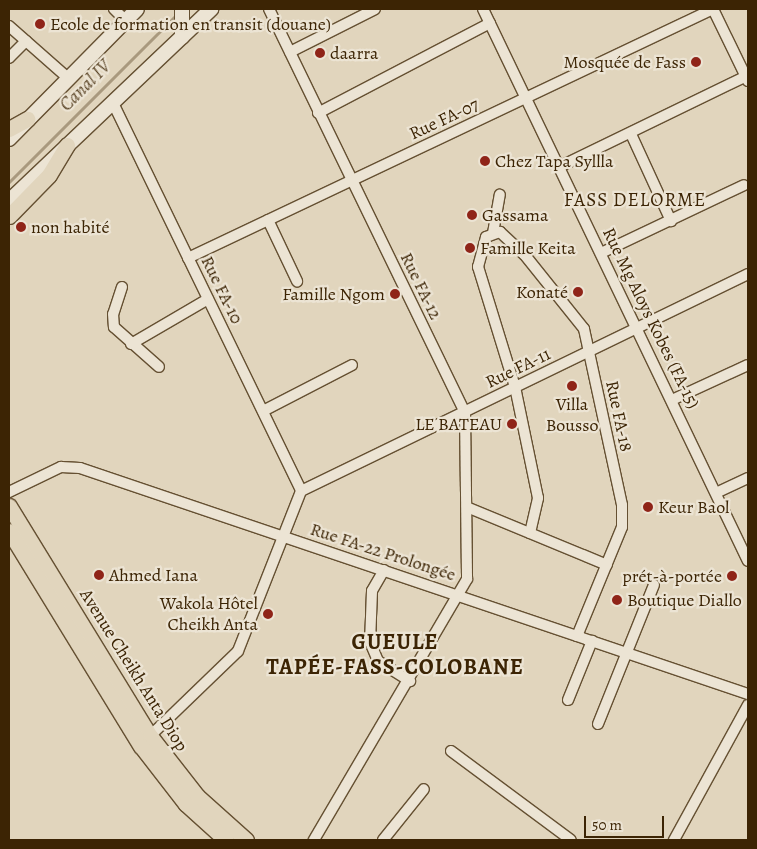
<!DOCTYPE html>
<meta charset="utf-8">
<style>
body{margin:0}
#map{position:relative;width:757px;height:849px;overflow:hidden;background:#e1d5bd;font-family:Alegreya,serif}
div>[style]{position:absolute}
.stream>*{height:3px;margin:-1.5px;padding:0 1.5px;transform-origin:1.5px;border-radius:1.5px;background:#a9997e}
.roads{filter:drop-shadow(1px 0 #655032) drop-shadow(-1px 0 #655032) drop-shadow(0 1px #655032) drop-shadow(0 -1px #655032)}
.minor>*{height:10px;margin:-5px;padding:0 5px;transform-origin:5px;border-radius:5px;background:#ece4d4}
.secondary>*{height:14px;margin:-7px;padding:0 7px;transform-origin:7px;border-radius:7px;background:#ece4d4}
.primary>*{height:15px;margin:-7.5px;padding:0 7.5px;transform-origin:7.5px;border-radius:7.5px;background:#e1d5bd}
.dots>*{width:14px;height:14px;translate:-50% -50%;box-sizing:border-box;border:2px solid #ece4d4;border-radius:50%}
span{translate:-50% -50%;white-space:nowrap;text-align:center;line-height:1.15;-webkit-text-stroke:4.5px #ece4d4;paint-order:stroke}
.poi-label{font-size:18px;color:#3c2404}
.left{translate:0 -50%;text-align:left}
.right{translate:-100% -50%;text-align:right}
.street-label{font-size:18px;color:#3c2404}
.water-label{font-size:19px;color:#5d4729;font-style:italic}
.neighbourhood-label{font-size:19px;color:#3c2404;letter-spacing:1px}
.district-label{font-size:22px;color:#3c2404;font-weight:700;letter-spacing:1px}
.frame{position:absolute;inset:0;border:10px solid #3c2404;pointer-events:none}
.scale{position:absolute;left:584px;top:816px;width:80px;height:22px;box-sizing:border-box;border:2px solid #3c2404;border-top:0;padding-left:6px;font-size:15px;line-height:18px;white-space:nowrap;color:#3c2404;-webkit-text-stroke:4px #ece4d4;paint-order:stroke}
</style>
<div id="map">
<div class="stream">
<div style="left:9px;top:182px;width:238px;rotate:-45deg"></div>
</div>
<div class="roads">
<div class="minor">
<div style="left:114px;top:9px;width:16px;rotate:45deg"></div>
<div style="left:269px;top:9px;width:448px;rotate:64.1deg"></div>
<div style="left:465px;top:412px;width:167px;rotate:89.3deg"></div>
<div style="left:467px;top:579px;width:303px;rotate:120.4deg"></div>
<div style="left:483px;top:9px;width:612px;rotate:64.36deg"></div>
<div style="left:713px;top:9px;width:80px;rotate:64.1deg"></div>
<div style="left:9px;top:26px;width:79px;rotate:41.4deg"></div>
<div style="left:290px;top:52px;width:95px;rotate:-26.8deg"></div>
<div style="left:9px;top:58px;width:24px;rotate:-45deg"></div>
<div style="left:113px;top:103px;width:431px;rotate:64.1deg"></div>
<div style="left:318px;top:113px;width:194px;rotate:-27.6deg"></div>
<div style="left:631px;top:134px;width:96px;rotate:65.3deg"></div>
<div style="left:559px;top:167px;width:208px;rotate:-25.9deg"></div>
<div style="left:268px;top:220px;width:68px;rotate:64.6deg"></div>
<div style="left:493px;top:233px;width:39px;rotate:-80deg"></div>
<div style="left:601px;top:253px;width:158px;rotate:-25.4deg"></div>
<div style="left:188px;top:258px;width:581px;rotate:-25.37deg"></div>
<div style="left:122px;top:287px;width:28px;rotate:108deg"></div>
<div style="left:113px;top:314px;width:13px;rotate:86deg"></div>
<div style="left:114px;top:327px;width:60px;rotate:41.6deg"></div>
<div style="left:131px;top:344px;width:89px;rotate:-30.3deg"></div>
<div style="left:674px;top:399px;width:81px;rotate:-24.7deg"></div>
<div style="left:263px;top:411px;width:100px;rotate:-27.3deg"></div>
<div style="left:301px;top:491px;width:497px;rotate:-25.9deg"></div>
<div style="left:9px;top:492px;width:58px;rotate:-25.7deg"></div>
<div style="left:61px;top:467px;width:19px;rotate:3deg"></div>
<div style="left:80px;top:468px;width:705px;rotate:18.69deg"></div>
<div style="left:718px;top:492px;width:33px;rotate:-25deg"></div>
<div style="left:469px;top:508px;width:149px;rotate:22.4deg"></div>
<div style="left:530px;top:533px;width:36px;rotate:-77deg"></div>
<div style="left:538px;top:498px;width:113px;rotate:-101.7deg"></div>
<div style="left:515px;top:387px;width:126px;rotate:-107.1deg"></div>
<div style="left:478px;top:267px;width:31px;rotate:-75deg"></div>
<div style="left:486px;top:237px;width:15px;rotate:-20deg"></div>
<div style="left:500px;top:232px;width:33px;rotate:43deg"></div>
<div style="left:524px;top:254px;width:96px;rotate:51.3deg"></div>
<div style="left:584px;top:329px;width:180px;rotate:77.8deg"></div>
<div style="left:622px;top:505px;width:22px;rotate:90deg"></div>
<div style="left:622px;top:527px;width:118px;rotate:112.4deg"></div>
<div style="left:384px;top:570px;width:24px;rotate:120deg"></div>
<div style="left:372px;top:591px;width:51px;rotate:92.2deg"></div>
<div style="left:370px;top:642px;width:21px;rotate:67deg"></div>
<div style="left:378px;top:661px;width:38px;rotate:32deg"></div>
<div style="left:568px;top:700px;width:64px;rotate:-67.9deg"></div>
<div style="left:598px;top:724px;width:150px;rotate:-68.1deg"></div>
<div style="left:150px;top:736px;width:122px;rotate:-44deg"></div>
<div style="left:238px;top:651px;width:172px;rotate:-68.5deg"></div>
<div style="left:451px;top:751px;width:149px;rotate:36.6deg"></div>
<div style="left:383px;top:840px;width:65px;rotate:-51.2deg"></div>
<div style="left:674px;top:840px;width:154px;rotate:-61.3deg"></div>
</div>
<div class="secondary">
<div style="left:182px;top:37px;width:28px;rotate:-90deg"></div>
<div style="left:9px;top:139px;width:182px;rotate:-45.4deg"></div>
<div style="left:9px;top:201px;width:279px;rotate:-43.5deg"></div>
</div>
<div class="primary">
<div style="left:9px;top:129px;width:21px;rotate:-29deg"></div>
<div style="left:9px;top:216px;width:57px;rotate:-45.7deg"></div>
<div style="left:49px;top:175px;width:35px;rotate:-59deg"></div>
<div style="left:9px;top:506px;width:270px;rotate:58.5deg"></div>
<div style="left:150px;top:736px;width:76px;rotate:51.9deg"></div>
<div style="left:197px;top:796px;width:66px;rotate:41.9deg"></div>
<div style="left:9px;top:531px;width:252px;rotate:58.5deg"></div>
<div style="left:141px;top:746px;width:73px;rotate:52.2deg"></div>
<div style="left:186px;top:804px;width:54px;rotate:42deg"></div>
</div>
</div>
<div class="dots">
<div style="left:40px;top:24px;background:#8f2418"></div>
<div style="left:320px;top:53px;background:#8f2418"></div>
<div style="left:696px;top:62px;background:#8f2418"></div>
<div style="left:485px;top:161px;background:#8f2418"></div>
<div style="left:472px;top:215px;background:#8f2418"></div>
<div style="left:21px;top:227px;background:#8f2418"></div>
<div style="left:470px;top:248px;background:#8f2418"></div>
<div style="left:578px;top:292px;background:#8f2418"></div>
<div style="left:395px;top:294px;background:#8f2418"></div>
<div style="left:572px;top:386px;background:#8f2418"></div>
<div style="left:512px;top:424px;background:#8f2418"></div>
<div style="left:648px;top:507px;background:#8f2418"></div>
<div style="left:99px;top:575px;background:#8f2418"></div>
<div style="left:732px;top:576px;background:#8f2418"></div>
<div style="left:617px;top:600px;background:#8f2418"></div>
<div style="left:268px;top:614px;background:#8f2418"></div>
</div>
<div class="poi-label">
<span class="left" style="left:50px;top:24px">Ecole de formation en transit (douane)</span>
<span class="left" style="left:330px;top:53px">daarra</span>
<span class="right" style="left:686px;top:62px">Mosquée de Fass</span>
<span class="left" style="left:495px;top:161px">Chez Tapa Syllla</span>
<span class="left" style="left:482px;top:215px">Gassama</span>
<span class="left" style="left:31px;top:227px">non habité</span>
<span class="left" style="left:480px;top:248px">Famille Keita</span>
<span class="right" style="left:568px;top:292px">Konaté</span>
<span class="right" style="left:385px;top:294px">Famille Ngom</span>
<span style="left:572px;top:415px">Villa<br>Bousso</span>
<span class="right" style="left:502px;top:424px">LE BATEAU</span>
<span class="left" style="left:658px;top:507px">Keur Baol</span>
<span class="left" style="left:109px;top:575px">Ahmed Iana</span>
<span class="right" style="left:722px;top:576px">prét-à-portée</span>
<span class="left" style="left:627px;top:600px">Boutique Diallo</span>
<span class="right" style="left:258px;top:614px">Wakola Hôtel<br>Cheikh Anta</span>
</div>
<div class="street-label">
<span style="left:444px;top:119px;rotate:-25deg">Rue FA-07</span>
<span style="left:421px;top:286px;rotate:64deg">Rue FA-12</span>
<span style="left:222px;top:290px;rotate:64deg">Rue FA-10</span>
<span style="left:651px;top:318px;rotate:64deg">Rue Mg Aloys Kobes (FA-15)</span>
<span style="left:518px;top:368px;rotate:-26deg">Rue FA-11</span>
<span style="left:619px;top:416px;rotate:78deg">Rue FA-18</span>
<span style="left:383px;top:552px;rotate:18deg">Rue FA-22 Prolongée</span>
<span style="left:134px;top:670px;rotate:58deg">Avenue Cheikh Anta Diop</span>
</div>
<div class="water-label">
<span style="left:86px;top:86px;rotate:-45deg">Canal IV</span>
</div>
<div class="neighbourhood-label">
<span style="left:635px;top:201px">FASS DELORME</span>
</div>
<div class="district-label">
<span style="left:395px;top:655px">GUEULE<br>TAPÉE-FASS-COLOBANE</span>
</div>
<div class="frame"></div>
<div class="scale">50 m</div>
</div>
